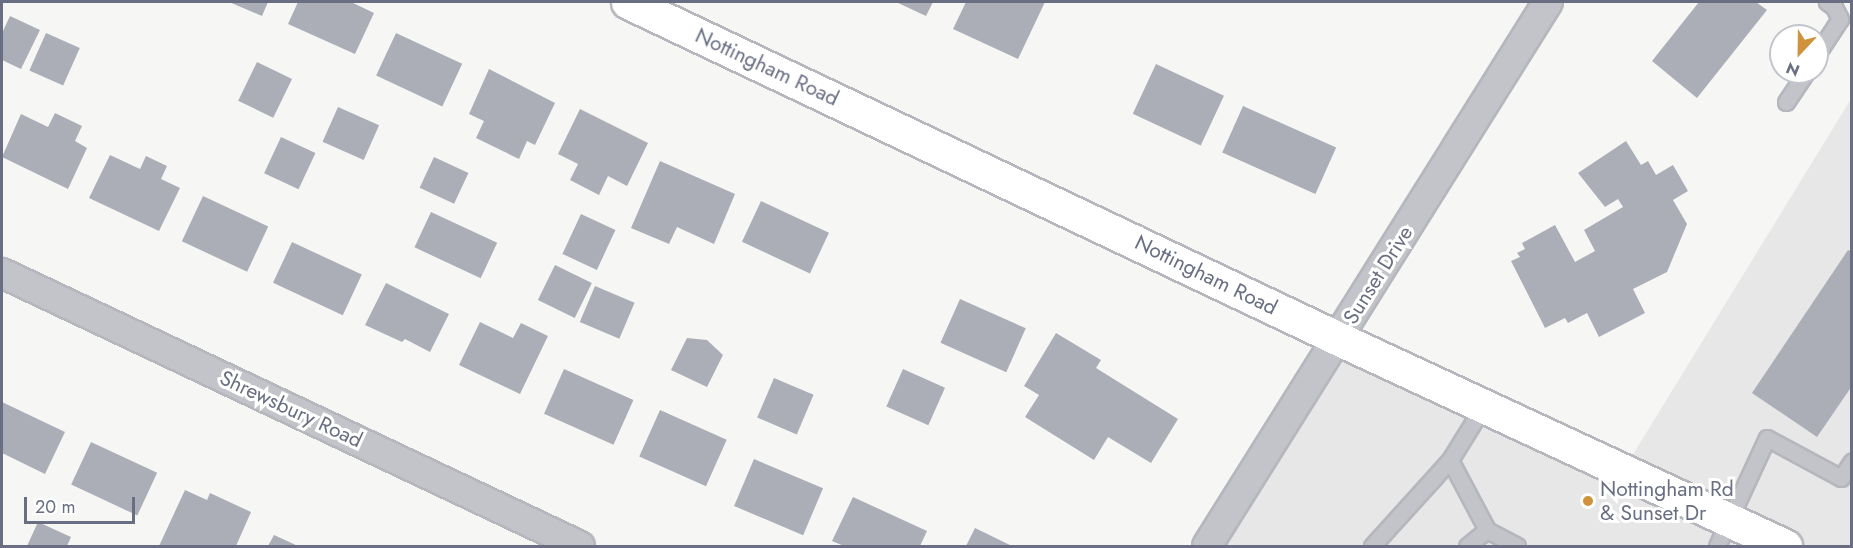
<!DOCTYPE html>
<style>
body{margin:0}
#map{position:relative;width:1853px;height:548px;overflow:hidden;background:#f6f7f4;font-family:Jost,sans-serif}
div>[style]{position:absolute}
.built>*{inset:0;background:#e7e7e7}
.building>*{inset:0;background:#acaeb7;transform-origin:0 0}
.roads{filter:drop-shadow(2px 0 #b5b7bd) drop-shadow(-2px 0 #b5b7bd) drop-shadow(0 2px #b5b7bd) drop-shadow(0 -2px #b5b7bd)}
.lane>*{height:15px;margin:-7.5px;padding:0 7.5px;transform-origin:7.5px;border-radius:7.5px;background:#c3c4c9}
.street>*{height:28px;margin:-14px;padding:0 14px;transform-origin:14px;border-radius:14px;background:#c3c4c9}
.secondary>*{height:33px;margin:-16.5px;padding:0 16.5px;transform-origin:16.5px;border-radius:16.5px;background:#fff}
.dots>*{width:16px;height:16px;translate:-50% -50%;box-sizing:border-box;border:3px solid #fff;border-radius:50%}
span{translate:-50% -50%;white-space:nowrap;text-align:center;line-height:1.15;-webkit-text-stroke:6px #fff;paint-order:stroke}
.street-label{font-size:21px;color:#696e82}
.poi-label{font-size:21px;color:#696e82}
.left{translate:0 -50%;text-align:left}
.frame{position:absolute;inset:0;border:3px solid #696e82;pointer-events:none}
.north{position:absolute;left:1769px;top:24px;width:60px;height:60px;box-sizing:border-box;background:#fff;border:2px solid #c3c5cd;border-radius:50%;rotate:202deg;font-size:16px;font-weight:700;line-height:24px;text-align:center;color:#696e82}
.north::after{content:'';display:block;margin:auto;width:21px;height:27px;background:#d0933b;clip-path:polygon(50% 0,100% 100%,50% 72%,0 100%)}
.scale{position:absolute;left:24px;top:497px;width:111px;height:27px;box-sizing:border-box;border:3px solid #696e82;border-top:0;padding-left:8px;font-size:18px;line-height:21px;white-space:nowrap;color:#696e82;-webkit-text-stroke:4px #fff;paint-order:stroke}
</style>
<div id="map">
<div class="built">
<div style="clip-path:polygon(1851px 99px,1851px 546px,1207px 546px,1339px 339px,1624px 469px)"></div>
</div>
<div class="building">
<div style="clip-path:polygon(229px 2px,268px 2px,262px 16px)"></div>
<div style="clip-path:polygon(298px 2px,351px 2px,374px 13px,355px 54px,288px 24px)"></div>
<div style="clip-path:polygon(896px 2px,933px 2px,926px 16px)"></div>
<div style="clip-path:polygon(966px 2px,1045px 2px,1018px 59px,953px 29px)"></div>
<div style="clip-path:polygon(1699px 2px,1756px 2px,1767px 10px,1697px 98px,1652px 61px)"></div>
<div style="clip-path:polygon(10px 16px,40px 30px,21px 69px,2px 60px,2px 33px)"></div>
<div style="left:46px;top:33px;width:37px;height:41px;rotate:24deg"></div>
<div style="left:396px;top:33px;width:73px;height:47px;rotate:25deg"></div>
<div style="left:257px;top:62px;width:39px;height:43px;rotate:26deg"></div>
<div style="left:1156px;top:64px;width:75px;height:55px;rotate:25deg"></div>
<div style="clip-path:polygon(489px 69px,555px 103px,535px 145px,527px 141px,519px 159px,476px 138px,484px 121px,469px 114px)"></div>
<div style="left:1243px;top:106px;width:102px;height:51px;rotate:24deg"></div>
<div style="left:338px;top:107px;width:45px;height:38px;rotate:24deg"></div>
<div style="clip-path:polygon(580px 109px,648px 143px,627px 186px,608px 176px,599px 195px,570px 180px,578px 164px,558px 154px)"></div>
<div style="clip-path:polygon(55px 113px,82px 126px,75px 141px,87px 148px,68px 189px,2px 157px,21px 114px,48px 127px)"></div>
<div style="left:281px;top:137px;width:38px;height:40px;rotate:25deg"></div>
<div style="clip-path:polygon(1626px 141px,1641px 165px,1648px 161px,1656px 175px,1673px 165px,1688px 191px,1673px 200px,1687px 224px,1667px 272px,1633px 289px,1645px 313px,1599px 337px,1587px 313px,1568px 323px,1565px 318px,1545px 328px,1511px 261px,1520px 257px,1517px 253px,1525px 249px,1522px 243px,1555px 225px,1575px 262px,1595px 251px,1584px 230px,1623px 207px,1618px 199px,1605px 207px,1578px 173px)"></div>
<div style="clip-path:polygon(110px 155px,140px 169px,146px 156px,167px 166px,161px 179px,180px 188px,159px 231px,89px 198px)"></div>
<div style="left:434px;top:157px;width:38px;height:34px;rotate:25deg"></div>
<div style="clip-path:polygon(660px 161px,735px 194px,714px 244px,677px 227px,669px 244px,631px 228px)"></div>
<div style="left:203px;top:196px;width:72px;height:50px;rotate:25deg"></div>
<div style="left:761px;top:201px;width:75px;height:45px;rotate:25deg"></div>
<div style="left:431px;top:212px;width:73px;height:39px;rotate:25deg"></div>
<div style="left:581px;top:214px;width:38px;height:44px;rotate:25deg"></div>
<div style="left:292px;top:242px;width:77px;height:45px;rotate:25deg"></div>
<div style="clip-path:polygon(1848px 250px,1852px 252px,1852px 386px,1817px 437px,1752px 393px)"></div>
<div style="left:555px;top:265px;width:41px;height:39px;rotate:26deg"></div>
<div style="clip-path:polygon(386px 283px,449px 314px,430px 352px,405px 339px,402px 342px,365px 325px)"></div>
<div style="left:595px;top:286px;width:43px;height:39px;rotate:23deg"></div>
<div style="left:960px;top:299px;width:72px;height:48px;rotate:24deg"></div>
<div style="clip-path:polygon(480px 322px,513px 338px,521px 323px,548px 336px,520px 394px,459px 365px)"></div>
<div style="clip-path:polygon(1056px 333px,1101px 360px,1096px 368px,1178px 419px,1151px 463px,1108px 437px,1094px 460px,1025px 417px,1039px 395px,1024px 386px)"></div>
<div style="clip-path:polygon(687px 338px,707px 340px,723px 355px,707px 387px,671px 370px)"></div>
<div style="left:564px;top:369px;width:76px;height:49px;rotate:24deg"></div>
<div style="left:903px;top:369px;width:46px;height:41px;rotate:24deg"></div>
<div style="left:774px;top:378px;width:43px;height:43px;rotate:23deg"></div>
<div style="clip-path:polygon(2px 402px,65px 432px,45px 474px,2px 453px)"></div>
<div style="left:660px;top:410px;width:73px;height:51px;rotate:24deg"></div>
<div style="left:91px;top:442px;width:73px;height:47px;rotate:25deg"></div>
<div style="left:754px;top:459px;width:75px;height:51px;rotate:23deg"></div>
<div style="clip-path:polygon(185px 490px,207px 500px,210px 493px,251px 512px,236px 546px,159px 546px)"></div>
<div style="clip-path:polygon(853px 497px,927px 531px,920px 546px,844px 546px,832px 541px)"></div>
<div style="clip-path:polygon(38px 522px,71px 537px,67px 546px,27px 546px)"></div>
<div style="clip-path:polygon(975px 528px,1012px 546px,966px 546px)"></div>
<div style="clip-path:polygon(274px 535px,298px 546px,268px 546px)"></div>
</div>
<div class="roads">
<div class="lane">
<div style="left:1817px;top:54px;width:42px;rotate:-56.7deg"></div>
<div style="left:1840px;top:19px;width:13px;rotate:-117deg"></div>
<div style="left:1834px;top:7px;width:9px;rotate:-144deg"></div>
<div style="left:1786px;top:102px;width:36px;rotate:-56deg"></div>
<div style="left:1450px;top:460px;width:79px;rotate:62.1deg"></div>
<div style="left:1372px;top:546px;width:116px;rotate:-47.8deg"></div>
<div style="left:1450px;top:460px;width:65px;rotate:-58.3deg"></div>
<div style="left:1467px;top:546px;width:26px;rotate:-39deg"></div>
<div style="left:1487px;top:530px;width:34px;rotate:28deg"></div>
<div style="left:1717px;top:546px;width:119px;rotate:-65.2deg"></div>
<div style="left:1767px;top:438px;width:84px;rotate:28.4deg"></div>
<div style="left:1841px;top:478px;width:20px;rotate:-57deg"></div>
</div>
<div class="street">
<div style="left:2px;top:273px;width:639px;rotate:25.28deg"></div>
<div style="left:1207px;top:546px;width:642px;rotate:-57.92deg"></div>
</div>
<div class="secondary">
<div style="left:628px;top:2px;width:787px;rotate:25.36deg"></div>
<div style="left:1339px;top:339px;width:492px;rotate:24.9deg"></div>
</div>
</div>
<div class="dots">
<div style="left:1588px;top:501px;background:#d0933b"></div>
</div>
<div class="street-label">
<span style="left:767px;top:67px;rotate:25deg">Nottingham Road</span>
<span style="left:1206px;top:275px;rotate:26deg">Nottingham Road</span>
<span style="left:1378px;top:275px;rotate:-58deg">Sunset Drive</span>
<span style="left:291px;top:409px;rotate:25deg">Shrewsbury Road</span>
</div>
<div class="poi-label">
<span class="left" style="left:1600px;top:501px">Nottingham Rd<br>&amp; Sunset Dr</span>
</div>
<div class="frame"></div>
<div class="north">N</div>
<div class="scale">20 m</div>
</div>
